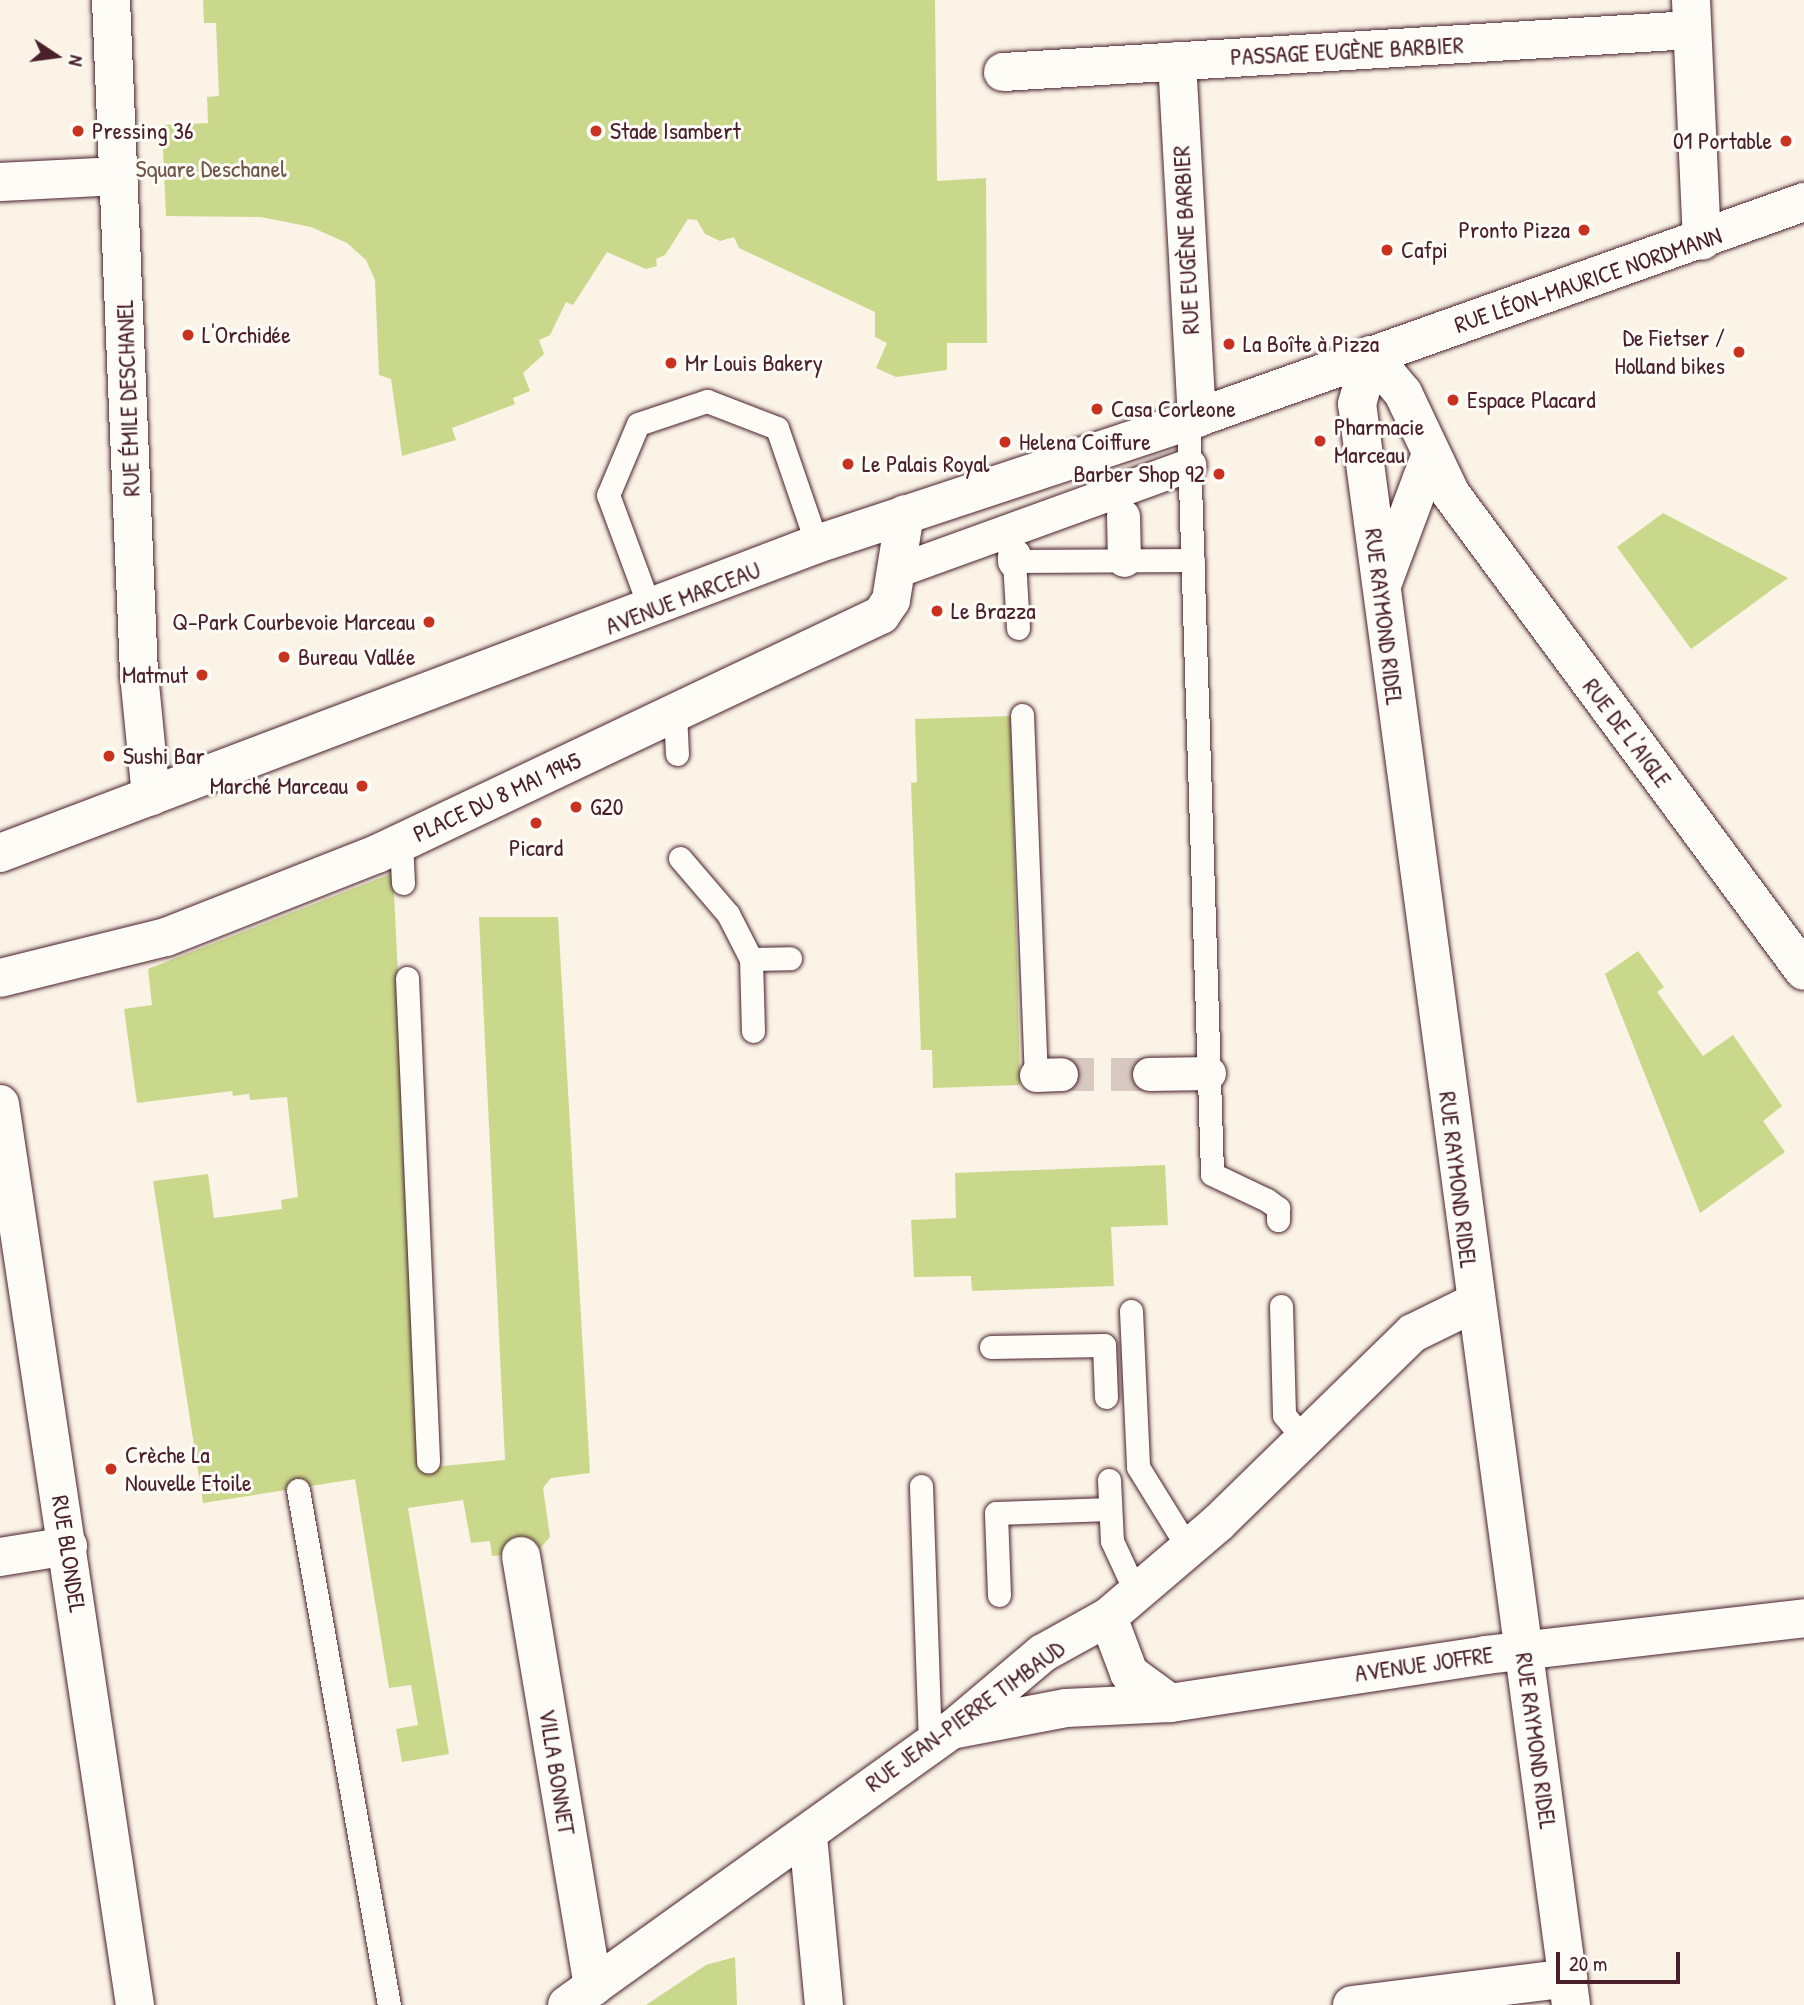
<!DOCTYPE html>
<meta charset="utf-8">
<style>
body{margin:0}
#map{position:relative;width:1804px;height:2005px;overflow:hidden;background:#faf3e6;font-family:"Patrick Hand",sans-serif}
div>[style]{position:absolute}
.green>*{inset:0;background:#cad88c}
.pedestrian-tunnel>*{height:33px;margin-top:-16.5px;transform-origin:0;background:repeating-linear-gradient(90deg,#d7c9c1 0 33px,transparent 0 50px)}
.roads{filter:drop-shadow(0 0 2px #4a1f2b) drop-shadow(0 0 2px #4a1f2b)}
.service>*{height:23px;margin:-11.5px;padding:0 11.5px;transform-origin:11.5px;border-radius:11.5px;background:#fdfcf7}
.pedestrian>*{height:33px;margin:-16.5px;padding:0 16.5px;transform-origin:16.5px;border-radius:16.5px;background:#fdfcf7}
.minor>*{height:38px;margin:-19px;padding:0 19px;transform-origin:19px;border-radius:19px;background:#fdfcf7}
.tertiary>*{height:38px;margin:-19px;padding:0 19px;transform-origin:19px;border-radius:19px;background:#fdfcf7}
.dots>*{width:19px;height:19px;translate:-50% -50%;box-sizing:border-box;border:4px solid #fdfcf7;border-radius:50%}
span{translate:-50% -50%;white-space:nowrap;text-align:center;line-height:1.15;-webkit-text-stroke:6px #fdfcf7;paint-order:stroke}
.street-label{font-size:24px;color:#4a1f2b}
.poi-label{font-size:24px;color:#4a1f2b}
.left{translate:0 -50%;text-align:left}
.right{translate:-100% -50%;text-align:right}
.park-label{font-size:24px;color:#705648}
.north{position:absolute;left:21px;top:21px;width:70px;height:70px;-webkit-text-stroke:5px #fdfcf7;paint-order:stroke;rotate:103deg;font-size:19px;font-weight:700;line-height:28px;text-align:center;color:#4a1f2b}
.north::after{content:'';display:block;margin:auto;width:24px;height:32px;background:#4a1f2b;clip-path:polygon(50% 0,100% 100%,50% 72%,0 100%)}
.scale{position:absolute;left:1556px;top:1952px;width:124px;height:32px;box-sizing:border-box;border:4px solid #4a1f2b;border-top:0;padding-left:9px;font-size:21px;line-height:24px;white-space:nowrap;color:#4a1f2b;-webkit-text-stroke:5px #fdfcf7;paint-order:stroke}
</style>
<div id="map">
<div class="green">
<i style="clip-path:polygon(203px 0,935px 0,937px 181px,986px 178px,987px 343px,947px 343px,947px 370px,896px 377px,876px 368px,887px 343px,875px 337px,875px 312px,739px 248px,734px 237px,720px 241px,705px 234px,697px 220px,688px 219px,665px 255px,656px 259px,657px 266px,646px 269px,607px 252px,573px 305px,566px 302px,550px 335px,539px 340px,544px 354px,523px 373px,530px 391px,513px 398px,515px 404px,452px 428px,456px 440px,402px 456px,391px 379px,379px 375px,375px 280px,366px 260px,347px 243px,311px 227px,261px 217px,166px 216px,162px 125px,208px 123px,207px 97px,219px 96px,216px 23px,204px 23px)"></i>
<i style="clip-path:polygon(1663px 513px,1703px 534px,1788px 578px,1691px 649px,1617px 547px)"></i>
<i style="clip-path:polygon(1011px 716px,1020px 1085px,933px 1088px,932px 1050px,921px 1050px,911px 783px,917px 782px,915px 719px)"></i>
<i style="clip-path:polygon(393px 873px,422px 1468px,505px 1460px,479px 917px,558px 917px,590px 1473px,551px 1478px,543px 1488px,550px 1537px,537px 1552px,492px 1556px,490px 1541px,471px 1543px,463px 1500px,408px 1508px,449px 1754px,402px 1762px,396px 1729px,418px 1725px,411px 1685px,389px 1688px,355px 1479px,203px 1503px,153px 1181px,208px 1174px,214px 1218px,282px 1209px,281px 1200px,298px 1197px,287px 1097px,250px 1100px,249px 1094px,233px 1096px,232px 1091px,137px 1103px,124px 1009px,152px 1005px,148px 969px)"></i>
<i style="clip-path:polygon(1638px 951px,1664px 987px,1657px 992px,1703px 1056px,1733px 1035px,1782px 1106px,1763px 1121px,1785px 1152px,1700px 1213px,1605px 974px)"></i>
<i style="clip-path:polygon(1165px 1165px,1168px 1225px,1111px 1227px,1114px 1286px,972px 1291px,971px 1276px,914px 1277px,911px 1220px,956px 1218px,955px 1173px)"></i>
<i style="clip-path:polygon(735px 1957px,737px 2005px,646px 2005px,706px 1965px)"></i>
</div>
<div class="pedestrian-tunnel">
<i style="left:1061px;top:1074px;width:88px"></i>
</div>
<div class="roads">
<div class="service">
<i style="left:1188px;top:421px;width:753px;rotate:88.17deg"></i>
<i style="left:1212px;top:1174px;width:61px;rotate:25.3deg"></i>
<i style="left:1267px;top:1200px;width:14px;rotate:36deg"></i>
<i style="left:1278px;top:1208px;width:12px;rotate:90deg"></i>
<i style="left:651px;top:611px;width:124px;rotate:-110.3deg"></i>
<i style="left:608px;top:495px;width:77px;rotate:-67.1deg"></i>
<i style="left:638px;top:424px;width:73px;rotate:-18.4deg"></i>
<i style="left:707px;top:401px;width:75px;rotate:21.1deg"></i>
<i style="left:777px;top:428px;width:123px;rotate:71deg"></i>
<i style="left:1018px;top:628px;width:67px;rotate:-93.4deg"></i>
<i style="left:1014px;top:561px;width:179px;rotate:-0.3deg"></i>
<i style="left:675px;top:713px;width:41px;rotate:87.2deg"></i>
<i style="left:1022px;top:715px;width:360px;rotate:87.8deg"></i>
<i style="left:401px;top:842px;width:41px;rotate:87.2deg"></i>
<i style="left:680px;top:858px;width:74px;rotate:49.4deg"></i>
<i style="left:728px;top:914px;width:51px;rotate:62.9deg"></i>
<i style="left:751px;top:959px;width:72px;rotate:88.4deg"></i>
<i style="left:751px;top:959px;width:39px;rotate:-1deg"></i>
<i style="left:407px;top:978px;width:484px;rotate:87.5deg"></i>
<i style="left:1281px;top:1306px;width:109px;rotate:88.4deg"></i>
<i style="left:1284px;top:1415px;width:31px;rotate:50deg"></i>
<i style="left:1131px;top:1311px;width:156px;rotate:87.4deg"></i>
<i style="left:1138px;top:1467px;width:95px;rotate:58.3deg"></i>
<i style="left:991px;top:1347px;width:113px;rotate:-1deg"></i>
<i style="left:1104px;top:1345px;width:52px;rotate:87.8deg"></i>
<i style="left:1109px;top:1480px;width:61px;rotate:87.2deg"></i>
<i style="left:1112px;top:1541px;width:57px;rotate:65.2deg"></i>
<i style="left:921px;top:1486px;width:258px;rotate:88deg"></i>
<i style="left:298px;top:1490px;width:523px;rotate:79.98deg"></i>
<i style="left:999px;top:1595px;width:82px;rotate:-92.1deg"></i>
<i style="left:996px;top:1513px;width:114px;rotate:-2deg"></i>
</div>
<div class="pedestrian">
<i style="left:1123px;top:516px;width:44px;rotate:88.7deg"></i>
<i style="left:1014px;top:561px;width:6px;rotate:-90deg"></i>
<i style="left:896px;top:571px;width:312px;rotate:-19.9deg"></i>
<i style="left:1149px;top:1074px;width:60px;rotate:-1deg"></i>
<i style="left:1036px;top:1075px;width:25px;rotate:-2deg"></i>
</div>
<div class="minor">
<i style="left:111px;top:0;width:675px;rotate:87.62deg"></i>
<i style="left:139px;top:674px;width:123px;rotate:84.4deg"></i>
<i style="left:1691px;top:0;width:241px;rotate:87.4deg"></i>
<i style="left:1177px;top:61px;width:358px;rotate:86.8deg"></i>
<i style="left:1003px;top:72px;width:690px;rotate:-3.49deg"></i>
<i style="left:0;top:182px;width:119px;rotate:-2.9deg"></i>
<i style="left:1382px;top:585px;width:134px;rotate:-69.5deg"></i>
<i style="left:0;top:978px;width:171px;rotate:-13.9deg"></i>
<i style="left:166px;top:937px;width:227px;rotate:-21.5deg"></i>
<i style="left:377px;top:854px;width:558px;rotate:-25.37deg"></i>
<i style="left:881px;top:615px;width:18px;rotate:-56deg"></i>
<i style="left:891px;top:600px;width:87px;rotate:-80.8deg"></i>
<i style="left:0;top:1104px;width:911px;rotate:81.48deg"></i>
<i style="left:521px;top:1556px;width:437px;rotate:80.5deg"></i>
<i style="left:0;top:1557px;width:69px;rotate:-9.2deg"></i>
<i style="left:1108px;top:1617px;width:60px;rotate:69.4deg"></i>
<i style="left:1129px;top:1673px;width:51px;rotate:36.2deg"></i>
<i style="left:956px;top:1729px;width:112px;rotate:-10.8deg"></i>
<i style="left:1066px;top:1708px;width:104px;rotate:-2.8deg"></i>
<i style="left:1170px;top:1703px;width:320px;rotate:-8.6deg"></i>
<i style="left:1486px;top:1655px;width:320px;rotate:-6.6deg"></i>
<i style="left:808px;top:1836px;width:170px;rotate:84.6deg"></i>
<i style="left:567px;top:2005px;width:475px;rotate:-35.6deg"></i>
<i style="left:953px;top:1729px;width:118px;rotate:-40.2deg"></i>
<i style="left:1043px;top:1653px;width:74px;rotate:-29deg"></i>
<i style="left:1108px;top:1617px;width:145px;rotate:-40.5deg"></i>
<i style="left:1218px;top:1523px;width:272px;rotate:-44.3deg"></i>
<i style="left:1413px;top:1333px;width:68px;rotate:-26.2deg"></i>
<i style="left:1352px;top:2005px;width:218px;rotate:-7.1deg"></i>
<i style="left:1571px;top:2005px;width:1615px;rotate:-97.61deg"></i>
<i style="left:1357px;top:404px;width:51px;rotate:-74.1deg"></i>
<i style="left:1371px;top:355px;width:50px;rotate:49.9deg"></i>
<i style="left:1403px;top:393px;width:112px;rotate:64.6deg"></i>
<i style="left:1451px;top:494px;width:593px;rotate:53.5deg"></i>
</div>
<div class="tertiary">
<i style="left:0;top:853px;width:873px;rotate:-20.72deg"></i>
<i style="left:817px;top:544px;width:391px;rotate:-18.3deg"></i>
<i style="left:1188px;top:421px;width:654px;rotate:-19.57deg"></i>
</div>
</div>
<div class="dots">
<i style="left:78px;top:131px;background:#c8321e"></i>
<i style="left:596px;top:131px;background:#c8321e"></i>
<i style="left:1786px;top:141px;background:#c8321e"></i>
<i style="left:1584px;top:230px;background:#c8321e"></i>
<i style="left:1387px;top:250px;background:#c8321e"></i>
<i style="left:188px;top:335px;background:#c8321e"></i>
<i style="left:1229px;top:344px;background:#c8321e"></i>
<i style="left:1739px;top:352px;background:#c8321e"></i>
<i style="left:671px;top:363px;background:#c8321e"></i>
<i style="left:1453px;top:400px;background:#c8321e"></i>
<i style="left:1097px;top:409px;background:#c8321e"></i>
<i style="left:1320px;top:441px;background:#c8321e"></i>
<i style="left:1005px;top:442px;background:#c8321e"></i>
<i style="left:848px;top:464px;background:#c8321e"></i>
<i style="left:1219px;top:474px;background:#c8321e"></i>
<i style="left:937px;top:611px;background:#c8321e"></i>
<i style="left:429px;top:622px;background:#c8321e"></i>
<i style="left:284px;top:657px;background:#c8321e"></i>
<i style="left:202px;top:675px;background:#c8321e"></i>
<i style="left:109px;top:756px;background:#c8321e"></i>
<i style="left:362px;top:786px;background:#c8321e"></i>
<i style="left:576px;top:807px;background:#c8321e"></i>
<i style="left:536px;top:823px;background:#c8321e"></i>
<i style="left:111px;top:1469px;background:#c8321e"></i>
</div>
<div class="street-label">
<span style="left:1347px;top:51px;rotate:-3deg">PASSAGE EUGÈNE BARBIER</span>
<span style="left:1186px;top:240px;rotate:-93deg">RUE EUGÈNE BARBIER</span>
<span style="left:1588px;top:280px;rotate:-19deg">RUE LÉON-MAURICE NORDMANN</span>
<span style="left:128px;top:398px;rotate:-92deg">RUE ÉMILE DESCHANEL</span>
<span style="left:683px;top:598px;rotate:-21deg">AVENUE MARCEAU</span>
<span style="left:1384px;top:617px;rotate:83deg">RUE RAYMOND RIDEL</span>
<span style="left:1627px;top:733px;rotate:53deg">RUE DE L'AIGLE</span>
<span style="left:497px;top:797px;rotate:-25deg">PLACE DU 8 MAI 1945</span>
<span style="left:1458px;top:1180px;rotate:83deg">RUE RAYMOND RIDEL</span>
<span style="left:69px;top:1554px;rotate:81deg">RUE BLONDEL</span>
<span style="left:1424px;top:1664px;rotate:-8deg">AVENUE JOFFRE</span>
<span style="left:965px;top:1716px;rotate:-36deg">RUE JEAN-PIERRE TIMBAUD</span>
<span style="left:1536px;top:1741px;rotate:82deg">RUE RAYMOND RIDEL</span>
<span style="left:557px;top:1772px;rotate:81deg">VILLA BONNET</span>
</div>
<div class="poi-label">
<span class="left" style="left:92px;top:131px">Pressing 36</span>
<span class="left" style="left:610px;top:131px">Stade Isambert</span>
<span class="right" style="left:1772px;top:141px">01 Portable</span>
<span class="right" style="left:1570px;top:230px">Pronto Pizza</span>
<span class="left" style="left:1401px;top:250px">Cafpi</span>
<span class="left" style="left:202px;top:335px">L'Orchidée</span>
<span class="right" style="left:1725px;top:352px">De Fietser /<br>Holland bikes</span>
<span class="left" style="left:1243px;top:344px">La Boîte à Pizza</span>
<span class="left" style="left:685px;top:363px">Mr Louis Bakery</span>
<span class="left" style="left:1467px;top:400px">Espace Placard</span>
<span class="left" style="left:1111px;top:409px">Casa Corleone</span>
<span class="left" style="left:1334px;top:441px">Pharmacie<br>Marceau</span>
<span class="left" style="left:1019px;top:442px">Helena Coiffure</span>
<span class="left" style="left:862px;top:464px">Le Palais Royal</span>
<span class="right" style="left:1205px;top:474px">Barber Shop 92</span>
<span class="left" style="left:951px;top:611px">Le Brazza</span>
<span class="right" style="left:415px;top:622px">Q-Park Courbevoie Marceau</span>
<span class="left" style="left:298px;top:657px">Bureau Vallée</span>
<span class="right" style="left:188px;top:675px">Matmut</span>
<span class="left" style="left:123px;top:756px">Sushi Bar</span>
<span class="right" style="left:348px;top:786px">Marché Marceau</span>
<span class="left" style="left:590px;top:807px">G20</span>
<span style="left:536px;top:848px">Picard</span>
<span class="left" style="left:125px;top:1469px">Crèche La<br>Nouvelle Etoile</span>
</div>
<div class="park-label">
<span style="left:211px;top:169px">Square Deschanel</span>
</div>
<div class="north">N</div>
<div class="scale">20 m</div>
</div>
